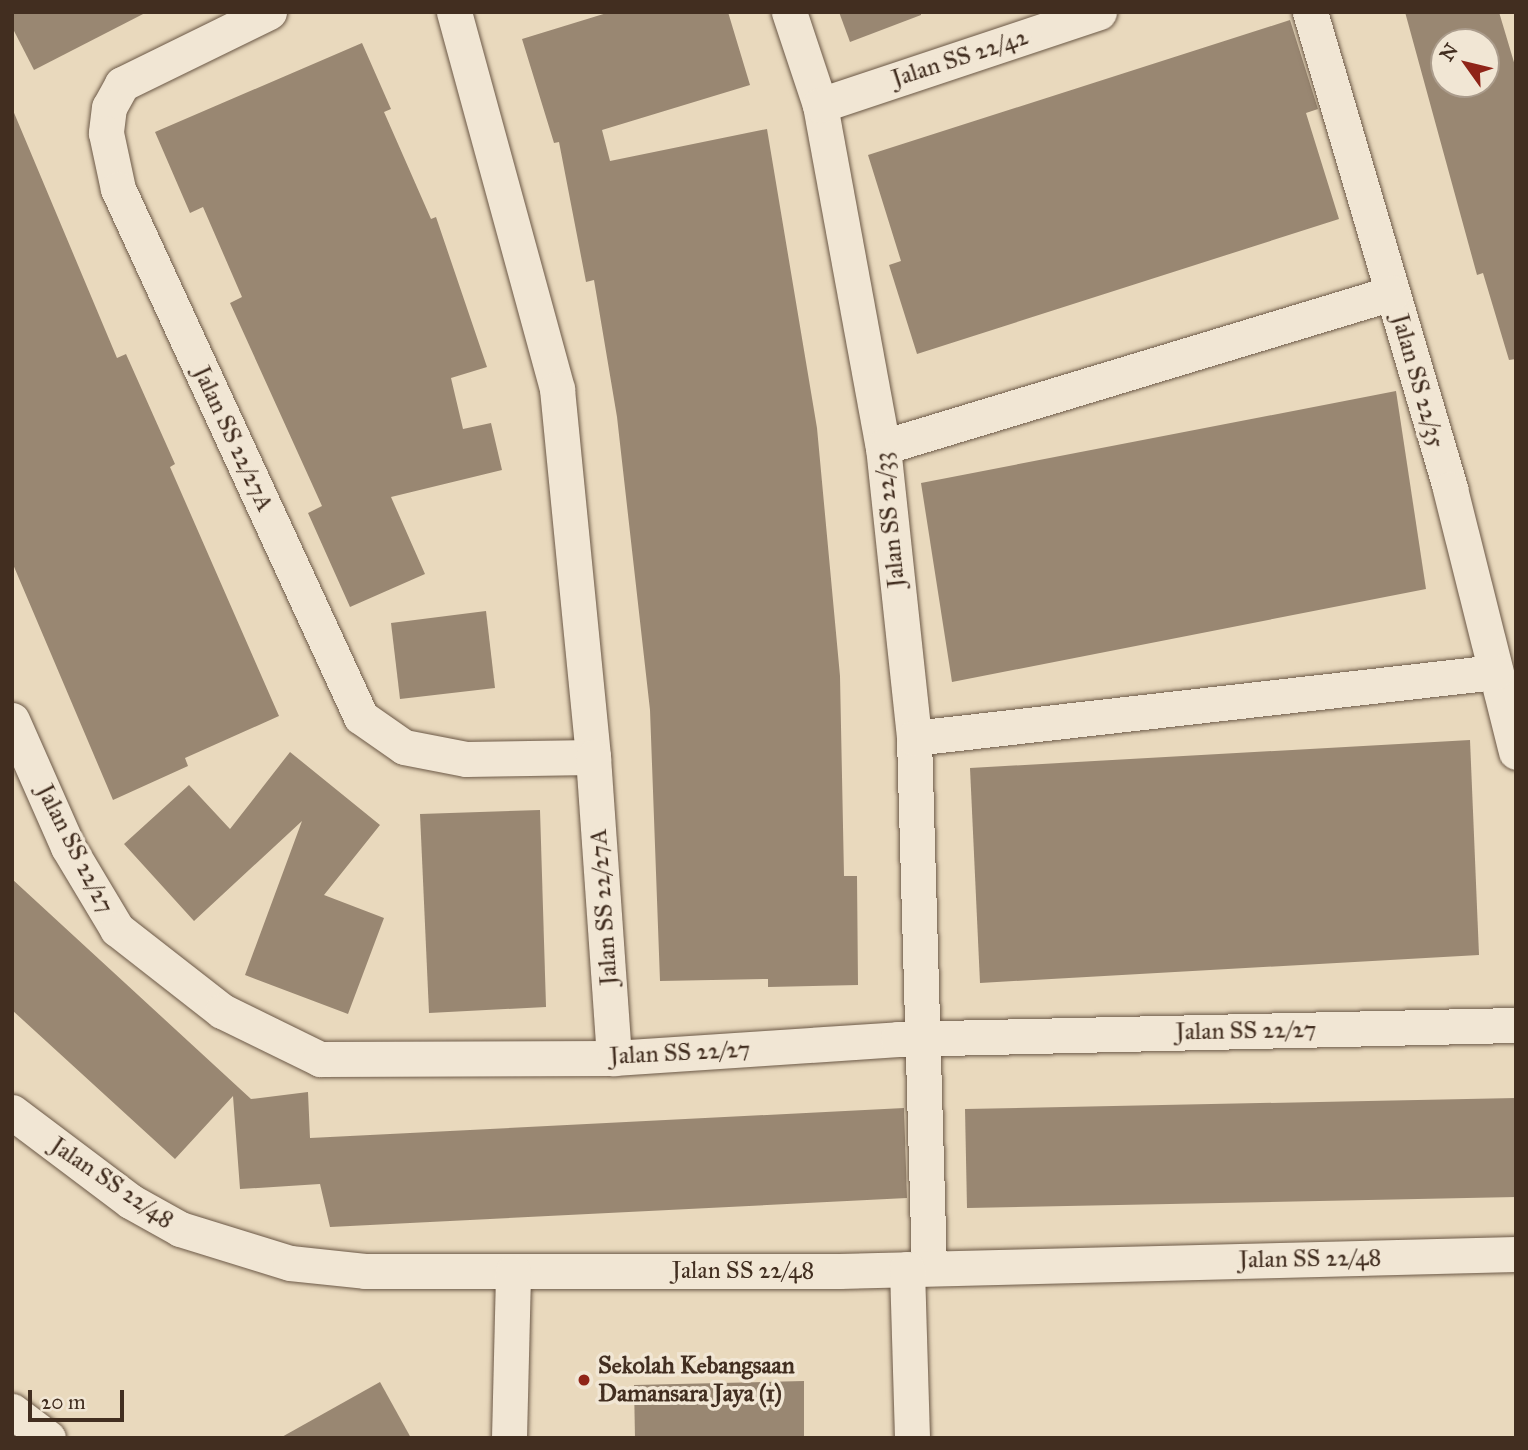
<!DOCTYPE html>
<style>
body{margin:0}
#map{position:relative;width:1528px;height:1450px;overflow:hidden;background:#e9d9bd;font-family:"IM FELL Great Primer",serif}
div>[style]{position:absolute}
.building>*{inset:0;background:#998772}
.roads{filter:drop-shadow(0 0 2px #6c5947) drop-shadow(0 0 2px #6c5947)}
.minor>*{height:35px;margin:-17.5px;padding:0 17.5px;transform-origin:17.5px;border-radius:17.5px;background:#f1e6d4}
.dots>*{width:19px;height:19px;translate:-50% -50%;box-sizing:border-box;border:4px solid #f1e6d4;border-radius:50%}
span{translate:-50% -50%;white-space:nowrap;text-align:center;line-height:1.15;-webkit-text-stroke:7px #f1e6d4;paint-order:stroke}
.street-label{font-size:24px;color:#422e20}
.poi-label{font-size:24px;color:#422e20;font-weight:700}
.left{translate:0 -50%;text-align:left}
.frame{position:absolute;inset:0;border:14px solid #422e20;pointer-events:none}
.north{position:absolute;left:1430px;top:28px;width:70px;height:70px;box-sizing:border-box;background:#f1e6d4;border:2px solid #ab9c8c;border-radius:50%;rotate:304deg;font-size:19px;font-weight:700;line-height:28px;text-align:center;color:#422e20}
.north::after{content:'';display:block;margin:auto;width:24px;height:32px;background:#8f2418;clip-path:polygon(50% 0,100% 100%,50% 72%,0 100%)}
.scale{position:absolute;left:28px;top:1390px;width:96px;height:32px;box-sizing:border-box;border:4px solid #422e20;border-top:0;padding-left:9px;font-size:21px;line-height:24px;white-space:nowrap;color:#422e20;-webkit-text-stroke:5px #f1e6d4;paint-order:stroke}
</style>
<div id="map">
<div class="building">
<i style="clip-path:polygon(12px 12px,147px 12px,34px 70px,12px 27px)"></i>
<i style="clip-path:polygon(610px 12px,728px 12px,750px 85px,602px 130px,610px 161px,767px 129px,817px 428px,840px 676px,844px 876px,857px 876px,858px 985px,768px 987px,768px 979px,660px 981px,650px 710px,617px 417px,594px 280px,586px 282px,559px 142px,554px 143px,522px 39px)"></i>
<i style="clip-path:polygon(839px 12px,921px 12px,921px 15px,850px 42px)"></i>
<i style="clip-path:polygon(evenodd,1405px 12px,1499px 12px,1516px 69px,1516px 359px,1509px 360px,1483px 273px,1477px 275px,1405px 12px,1444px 42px,1486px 42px,1486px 84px,1444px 84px,1444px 42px)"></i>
<i style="clip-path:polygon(1290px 20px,1318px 109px,1306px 113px,1339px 219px,917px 354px,889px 265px,901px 261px,868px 155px)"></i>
<i style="clip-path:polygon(362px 43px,391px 109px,384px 112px,431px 219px,436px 217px,487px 367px,451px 378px,463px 429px,491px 423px,502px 470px,391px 497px,425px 574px,350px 607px,308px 513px,322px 506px,230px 303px,242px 297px,203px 207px,190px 213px,155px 132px)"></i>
<i style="clip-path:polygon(12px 108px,117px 358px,126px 354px,175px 464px,170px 467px,279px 716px,185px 758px,188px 766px,113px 800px,12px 562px)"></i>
<i style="clip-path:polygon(1396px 391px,1426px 589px,952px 682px,921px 483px)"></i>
<i style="clip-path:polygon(486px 611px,495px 688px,400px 699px,391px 623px)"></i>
<i style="clip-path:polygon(1470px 740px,1479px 955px,980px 983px,970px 768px)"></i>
<i style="clip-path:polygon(290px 752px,380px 825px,324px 895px,384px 918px,348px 1014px,245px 975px,302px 821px,194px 921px,124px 844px,189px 785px,230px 829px)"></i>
<i style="clip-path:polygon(540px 810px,546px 1007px,429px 1013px,420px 814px)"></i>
<i style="clip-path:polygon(12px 879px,251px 1099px,308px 1092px,310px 1138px,904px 1108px,907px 1198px,330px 1227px,320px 1184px,240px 1189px,233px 1096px,175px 1159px,12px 1010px)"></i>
<i style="clip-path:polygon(1516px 1098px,1516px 1197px,967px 1208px,965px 1109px)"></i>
<i style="clip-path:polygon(804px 1381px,804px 1438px,635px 1438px,634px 1385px)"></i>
<i style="clip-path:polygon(380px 1382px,411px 1438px,280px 1438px)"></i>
</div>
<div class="roads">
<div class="minor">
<i style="left:269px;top:12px;width:164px;rotate:153.9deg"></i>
<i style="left:122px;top:84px;width:26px;rotate:119deg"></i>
<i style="left:109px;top:107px;width:26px;rotate:97deg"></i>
<i style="left:106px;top:133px;width:57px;rotate:77.9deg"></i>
<i style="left:118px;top:189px;width:581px;rotate:65.29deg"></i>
<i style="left:361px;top:717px;width:52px;rotate:34.9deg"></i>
<i style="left:404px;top:747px;width:63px;rotate:11deg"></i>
<i style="left:466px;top:759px;width:127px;rotate:-0.9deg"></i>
<i style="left:454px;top:12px;width:391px;rotate:74.7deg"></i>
<i style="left:557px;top:389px;width:370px;rotate:84.4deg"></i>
<i style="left:593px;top:757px;width:302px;rotate:86deg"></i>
<i style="left:789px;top:12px;width:98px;rotate:71.6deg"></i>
<i style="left:820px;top:105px;width:348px;rotate:79.6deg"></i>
<i style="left:883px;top:447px;width:293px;rotate:83.9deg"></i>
<i style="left:914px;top:738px;width:530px;rotate:88.38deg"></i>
<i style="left:1310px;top:12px;width:497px;rotate:73.6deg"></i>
<i style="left:1450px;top:489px;width:271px;rotate:75.9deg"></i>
<i style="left:820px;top:105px;width:294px;rotate:-18.4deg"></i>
<i style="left:883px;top:447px;width:532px;rotate:-16.83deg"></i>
<i style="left:12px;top:720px;width:139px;rotate:66.2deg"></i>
<i style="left:68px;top:847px;width:96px;rotate:59.1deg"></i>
<i style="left:117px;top:929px;width:133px;rotate:38deg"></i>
<i style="left:222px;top:1011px;width:109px;rotate:26.1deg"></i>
<i style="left:320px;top:1059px;width:294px;rotate:-0.2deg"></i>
<i style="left:614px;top:1058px;width:285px;rotate:-3.8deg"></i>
<i style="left:898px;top:1039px;width:618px;rotate:-1.3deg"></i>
<i style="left:914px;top:738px;width:585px;rotate:-6.48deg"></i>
<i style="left:12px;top:1112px;width:148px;rotate:37deg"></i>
<i style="left:130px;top:1201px;width:57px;rotate:29.2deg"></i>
<i style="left:180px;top:1229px;width:115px;rotate:17.2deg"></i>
<i style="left:290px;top:1263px;width:75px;rotate:6.1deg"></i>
<i style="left:365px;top:1271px;width:474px"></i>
<i style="left:839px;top:1271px;width:677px;rotate:-1.44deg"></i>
<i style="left:907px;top:1269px;width:169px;rotate:88.3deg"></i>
<i style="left:12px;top:1411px;width:45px;rotate:36.9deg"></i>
<i style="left:509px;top:1438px;width:166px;rotate:-88.6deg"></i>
</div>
</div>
<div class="dots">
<i style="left:584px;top:1380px;background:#8f2418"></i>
</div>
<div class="street-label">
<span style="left:960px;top:58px;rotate:-18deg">Jalan SS 22/42</span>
<span style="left:1418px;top:381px;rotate:74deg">Jalan SS 22/35</span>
<span style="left:233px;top:439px;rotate:65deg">Jalan SS 22/27A</span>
<span style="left:890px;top:520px;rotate:-96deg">Jalan SS 22/33</span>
<span style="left:75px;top:849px;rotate:63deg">Jalan SS 22/27</span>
<span style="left:604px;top:907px;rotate:-94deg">Jalan SS 22/27A</span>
<span style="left:1246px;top:1031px;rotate:-1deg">Jalan SS 22/27</span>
<span style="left:680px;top:1053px;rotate:-3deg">Jalan SS 22/27</span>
<span style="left:112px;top:1183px;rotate:34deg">Jalan SS 22/48</span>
<span style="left:1310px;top:1259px;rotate:-1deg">Jalan SS 22/48</span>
<span style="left:743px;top:1271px">Jalan SS 22/48</span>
</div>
<div class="poi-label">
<span class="left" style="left:598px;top:1380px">Sekolah Kebangsaan<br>Damansara Jaya (1)</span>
</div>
<div class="frame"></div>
<div class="north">N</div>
<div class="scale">20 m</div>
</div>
